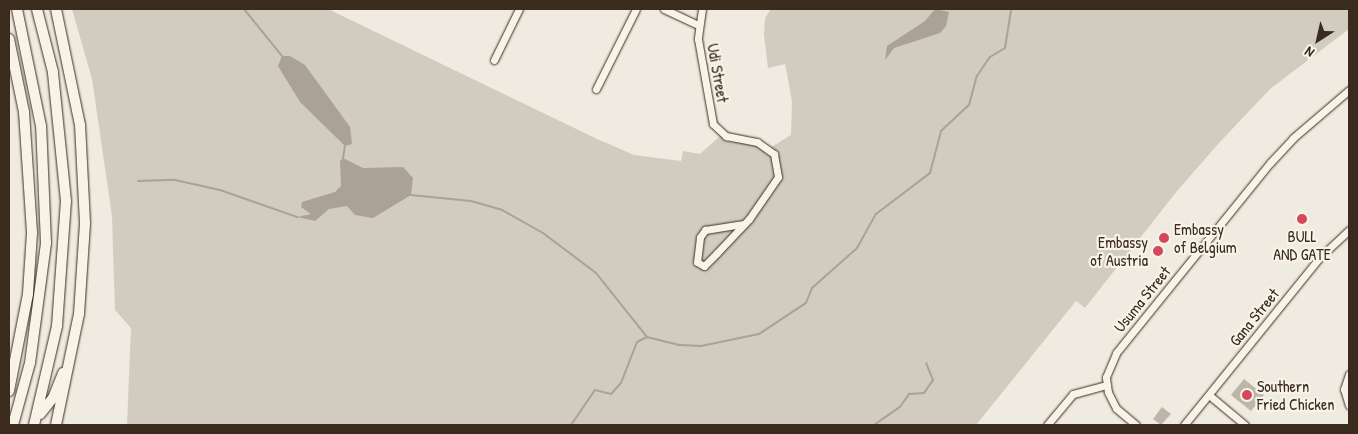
<!DOCTYPE html>
<style>
body{margin:0}
#map{position:relative;width:1358px;height:434px;overflow:hidden;background:#efebe0;font-family:"Patrick Hand",sans-serif}
div>[style]{position:absolute}
.green>*{inset:0;background:#d1cbc0}
.water>*{inset:0;background:#aaa296}
.stream>*{height:2px;margin:-1px;padding:0 1px;transform-origin:1px;border-radius:1px;background:#aaa296}
.building>*{inset:0;background:#bdb5aa}
.roads{filter:drop-shadow(0 0 1px #3b2a1e) drop-shadow(0 0 1px #3b2a1e)}
.minor>*{height:7px;margin:-3.5px;padding:0 3.5px;transform-origin:3.5px;border-radius:3.5px;background:#f7f3e8}
.highway>*{height:10px;margin:-5px;padding:0 5px;transform-origin:5px;border-radius:5px;background:#f7f3e8}
.dots>*{width:14px;height:14px;translate:-50% -50%;box-sizing:border-box;border:2px solid #f7f3e8;border-radius:50%}
span{translate:-50% -50%;white-space:nowrap;text-align:center;line-height:1.15;-webkit-text-stroke:4.5px #f7f3e8;paint-order:stroke}
.street-label{font-size:16px;color:#3b2a1e}
.poi-label{font-size:16px;color:#3b2a1e}
.left{translate:0 -50%;text-align:left}
.right{translate:-100% -50%;text-align:right}
.frame{position:absolute;inset:0;border:10px solid #3b2a1e;pointer-events:none}
.north{position:absolute;left:1293px;top:15px;width:50px;height:50px;-webkit-text-stroke:4px #f7f3e8;paint-order:stroke;rotate:215deg;font-size:14px;font-weight:700;line-height:20px;text-align:center;color:#3b2a1e}
.north::after{content:'';display:block;margin:auto;width:18px;height:22px;background:#3b2a1e;clip-path:polygon(50% 0,100% 100%,50% 72%,0 100%)}
</style>
<div id="map">
<div class="green">
<i style="clip-path:polygon(72px 9px,328px 9px,595px 138px,634px 155px,681px 161px,683px 151px,700px 154px,720px 136px,729px 142px,745px 141px,765px 151px,791px 135px,792px 101px,785px 64px,768px 68px,764px 34px,765px 18px,771px 9px,1349px 9px,1349px 29px,1270px 89px,1219px 143px,1177px 191px,1085px 308px,1076px 301px,976px 425px,127px 425px,131px 328px,115px 310px,112px 216px,92px 79px)"></i>
</div>
<div class="water">
<i style="clip-path:polygon(935px 9px,949px 12px,946px 26px,940px 33px,894px 48px,885px 60px,887px 46px,925px 21px)"></i>
<i style="clip-path:polygon(282px 56px,290px 56px,305px 65px,350px 127px,352px 144px,345px 146px,300px 102px,278px 66px)"></i>
<i style="clip-path:polygon(343px 158px,363px 168px,403px 167px,413px 178px,411px 195px,373px 218px,355px 215px,347px 206px,329px 209px,315px 221px,297px 217px,311px 214px,301px 207px,302px 202px,335px 192px,341px 186px,340px 161px)"></i>
</div>
<div class="stream">
<i style="left:244px;top:9px;width:60px;rotate:51deg"></i>
<i style="left:343px;top:158px;width:12px;rotate:-81deg"></i>
<i style="left:138px;top:181px;width:37px;rotate:-2deg"></i>
<i style="left:175px;top:180px;width:46px;rotate:12.5deg"></i>
<i style="left:220px;top:190px;width:82px;rotate:19.3deg"></i>
<i style="left:411px;top:195px;width:60px;rotate:5.7deg"></i>
<i style="left:471px;top:201px;width:32px;rotate:16deg"></i>
<i style="left:502px;top:210px;width:47px;rotate:29.3deg"></i>
<i style="left:543px;top:233px;width:66px;rotate:37deg"></i>
<i style="left:596px;top:273px;width:82px;rotate:51.4deg"></i>
<i style="left:571px;top:425px;width:42px;rotate:-55.6deg"></i>
<i style="left:595px;top:390px;width:16px;rotate:14deg"></i>
<i style="left:611px;top:394px;width:15px;rotate:-48deg"></i>
<i style="left:621px;top:383px;width:44px;rotate:-68.7deg"></i>
<i style="left:637px;top:342px;width:11px;rotate:-27deg"></i>
<i style="left:647px;top:337px;width:34px;rotate:14deg"></i>
<i style="left:680px;top:345px;width:21px;rotate:3deg"></i>
<i style="left:701px;top:346px;width:59px;rotate:-11.7deg"></i>
<i style="left:759px;top:334px;width:56px;rotate:-33.4deg"></i>
<i style="left:806px;top:303px;width:16px;rotate:-68deg"></i>
<i style="left:812px;top:288px;width:60px;rotate:-41.6deg"></i>
<i style="left:857px;top:248px;width:39px;rotate:-61deg"></i>
<i style="left:876px;top:214px;width:68px;rotate:-37.2deg"></i>
<i style="left:930px;top:173px;width:43px;rotate:-75.3deg"></i>
<i style="left:941px;top:131px;width:38px;rotate:-43deg"></i>
<i style="left:969px;top:105px;width:30px;rotate:-75deg"></i>
<i style="left:977px;top:76px;width:23px;rotate:-56deg"></i>
<i style="left:990px;top:57px;width:17px;rotate:-31deg"></i>
<i style="left:1005px;top:48px;width:39px;rotate:-81deg"></i>
<i style="left:874px;top:425px;width:32px;rotate:-35deg"></i>
<i style="left:900px;top:407px;width:16px;rotate:-55deg"></i>
<i style="left:909px;top:394px;width:15px;rotate:-4deg"></i>
<i style="left:924px;top:393px;width:16px;rotate:-55deg"></i>
<i style="left:933px;top:380px;width:18px;rotate:-112deg"></i>
</div>
<div class="building">
<i style="clip-path:polygon(1244px 379px,1264px 395px,1251px 411px,1231px 395px)"></i>
<i style="clip-path:polygon(1162px 407px,1171px 414px,1161px 425px,1153px 419px)"></i>
</div>
<div class="roads">
<div class="minor">
<i style="left:664px;top:9px;width:38px;rotate:25deg"></i>
<i style="left:702px;top:9px;width:30px;rotate:98deg"></i>
<i style="left:698px;top:39px;width:86px;rotate:80deg"></i>
<i style="left:713px;top:124px;width:18px;rotate:43deg"></i>
<i style="left:726px;top:136px;width:32px;rotate:11deg"></i>
<i style="left:757px;top:142px;width:21px;rotate:35deg"></i>
<i style="left:774px;top:154px;width:23px;rotate:80deg"></i>
<i style="left:778px;top:177px;width:51px;rotate:124.6deg"></i>
<i style="left:749px;top:219px;width:47px;rotate:133.3deg"></i>
<i style="left:717px;top:253px;width:18px;rotate:135deg"></i>
<i style="left:704px;top:266px;width:8px;rotate:-150deg"></i>
<i style="left:697px;top:262px;width:25px;rotate:-83deg"></i>
<i style="left:700px;top:237px;width:9px;rotate:-54deg"></i>
<i style="left:705px;top:230px;width:39px;rotate:-9deg"></i>
<i style="left:494px;top:60px;width:57px;rotate:-63.9deg"></i>
<i style="left:596px;top:89px;width:89px;rotate:-63.4deg"></i>
<i style="left:1349px;top:374px;width:16px;rotate:108deg"></i>
<i style="left:1344px;top:389px;width:17px;rotate:73deg"></i>
<i style="left:1209px;top:395px;width:47px;rotate:39.8deg"></i>
<i style="left:1047px;top:425px;width:40px;rotate:-50deg"></i>
<i style="left:1073px;top:394px;width:34px;rotate:-15deg"></i>
<i style="left:1136px;top:425px;width:26px;rotate:-140deg"></i>
<i style="left:1116px;top:408px;width:18px;rotate:-117deg"></i>
<i style="left:1108px;top:392px;width:15px;rotate:-98deg"></i>
<i style="left:1106px;top:377px;width:26px;rotate:-67deg"></i>
<i style="left:1116px;top:353px;width:245px;rotate:-51deg"></i>
<i style="left:1270px;top:163px;width:34px;rotate:-47deg"></i>
<i style="left:1293px;top:138px;width:74px;rotate:-40.6deg"></i>
<i style="left:1184px;top:425px;width:215px;rotate:-51deg"></i>
<i style="left:1319px;top:258px;width:41px;rotate:-43deg"></i>
</div>
<div class="highway">
<i style="left:9px;top:39px;width:75px;rotate:78.4deg"></i>
<i style="left:24px;top:112px;width:121px;rotate:86.2deg"></i>
<i style="left:32px;top:233px;width:61px;rotate:93.8deg"></i>
<i style="left:28px;top:294px;width:99px;rotate:101.1deg"></i>
<i style="left:40px;top:414px;width:21px;rotate:-51deg"></i>
<i style="left:53px;top:398px;width:27px;rotate:-68deg"></i>
<i style="left:13px;top:425px;width:64px;rotate:-74.7deg"></i>
<i style="left:30px;top:363px;width:121px;rotate:-82.4deg"></i>
<i style="left:46px;top:243px;width:117px;rotate:-92.4deg"></i>
<i style="left:41px;top:126px;width:119px;rotate:-101.6deg"></i>
<i style="left:34px;top:425px;width:102px;rotate:-76.9deg"></i>
<i style="left:57px;top:326px;width:125px;rotate:-85.9deg"></i>
<i style="left:66px;top:201px;width:130px;rotate:-95.8deg"></i>
<i style="left:53px;top:72px;width:65px;rotate:-104.3deg"></i>
<i style="left:56px;top:425px;width:113px;rotate:-78.3deg"></i>
<i style="left:79px;top:314px;width:91px;rotate:-86.2deg"></i>
<i style="left:85px;top:223px;width:98px;rotate:-92.9deg"></i>
<i style="left:80px;top:125px;width:118px;rotate:-101.7deg"></i>
</div>
</div>
<div class="dots">
<i style="left:1302px;top:219px;background:#d1495b"></i>
<i style="left:1164px;top:238px;background:#d1495b"></i>
<i style="left:1158px;top:251px;background:#d1495b"></i>
<i style="left:1247px;top:395px;background:#d1495b"></i>
</div>
<div class="street-label">
<span style="left:718px;top:73px;rotate:80deg">Udi Street</span>
<span style="left:1142px;top:299px;rotate:-51deg">Usuma Street</span>
<span style="left:1254px;top:317px;rotate:-51deg">Gana Street</span>
</div>
<div class="poi-label">
<span class="left" style="left:1174px;top:238px">Embassy<br>of Belgium</span>
<span style="left:1302px;top:245px">BULL<br>AND GATE</span>
<span class="right" style="left:1148px;top:251px">Embassy<br>of Austria</span>
<span class="left" style="left:1257px;top:395px">Southern<br>Fried Chicken</span>
</div>
<div class="frame"></div>
<div class="north">N</div>
</div>
